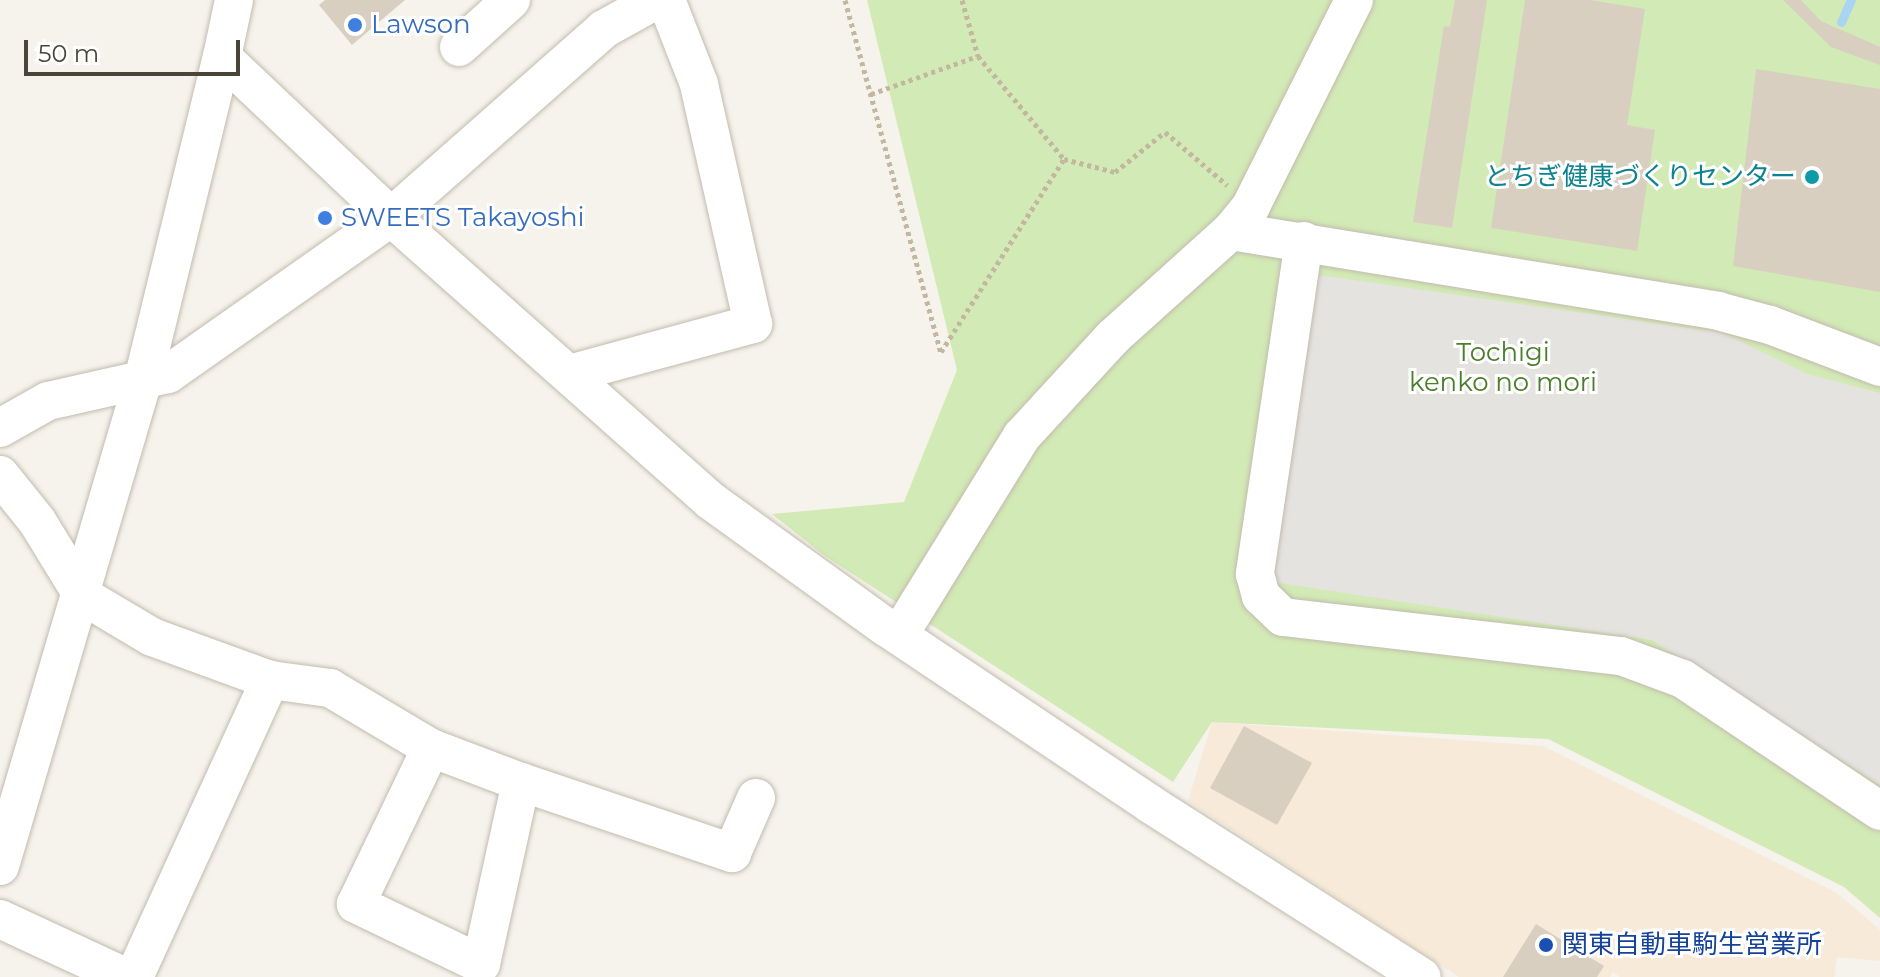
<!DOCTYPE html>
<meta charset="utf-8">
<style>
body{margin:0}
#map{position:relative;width:1880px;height:977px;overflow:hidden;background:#f6f3ec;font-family:Montserrat,"Noto Sans JP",sans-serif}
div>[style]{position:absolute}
.commercial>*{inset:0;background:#f7ead8}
.green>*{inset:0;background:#d2eab5}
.parking>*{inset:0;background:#e5e3e0}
.stream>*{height:9px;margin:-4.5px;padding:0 4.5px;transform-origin:4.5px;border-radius:4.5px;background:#a9d4f2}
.building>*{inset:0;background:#d8cfc1}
.path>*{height:5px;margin-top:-2.5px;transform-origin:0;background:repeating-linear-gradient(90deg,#c4b79f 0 4px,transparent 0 8px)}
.roads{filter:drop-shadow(0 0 2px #c2bbae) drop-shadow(0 0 2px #c2bbae)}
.minor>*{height:38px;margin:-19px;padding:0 19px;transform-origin:19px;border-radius:19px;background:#fff}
.dots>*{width:22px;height:22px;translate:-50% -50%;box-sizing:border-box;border:4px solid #fff;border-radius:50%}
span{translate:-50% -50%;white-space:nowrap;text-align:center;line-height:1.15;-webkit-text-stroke:6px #fff;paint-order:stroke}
.shop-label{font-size:26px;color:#366cbe}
.left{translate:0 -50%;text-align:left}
.culture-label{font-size:26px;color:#0d838f}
.right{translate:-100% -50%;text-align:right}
.park-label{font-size:26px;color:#4a7f2a}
.transit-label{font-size:26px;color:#164399}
.scale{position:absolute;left:24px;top:40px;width:216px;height:36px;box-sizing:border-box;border:4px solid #4b4439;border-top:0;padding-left:10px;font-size:24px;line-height:28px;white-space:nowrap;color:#4b4439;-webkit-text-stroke:6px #fff;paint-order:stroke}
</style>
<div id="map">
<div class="commercial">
<i style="clip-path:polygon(1212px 722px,1543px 746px,1837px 893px,1880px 930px,1880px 961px,1837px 957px,1834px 977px,1620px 977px,1613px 972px,1610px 977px,1459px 977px,1188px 801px)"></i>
</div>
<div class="green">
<i style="clip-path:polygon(867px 0,1880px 0,1880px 918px,1844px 887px,1548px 739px,1212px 722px,1173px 782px,825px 556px,772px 514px,904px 502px,957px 370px)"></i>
</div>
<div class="parking">
<i style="clip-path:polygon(1318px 275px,1723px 333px,1807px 374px,1880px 393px,1880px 785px,1652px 640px,1273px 582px)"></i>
</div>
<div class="stream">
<i style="left:1841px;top:22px;width:24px;rotate:-66deg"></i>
</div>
<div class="building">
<i style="clip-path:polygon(325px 0,405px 0,352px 45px,319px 5px)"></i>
<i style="clip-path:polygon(1455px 0,1487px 0,1452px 228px,1413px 222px,1444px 26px,1450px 27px)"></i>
<i style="clip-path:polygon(1525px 0,1590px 0,1645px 9px,1627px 125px,1655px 130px,1637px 251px,1491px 228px)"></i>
<i style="clip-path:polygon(1783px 0,1801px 0,1821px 21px,1880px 47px,1880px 65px,1831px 47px)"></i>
<i style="clip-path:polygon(1756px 69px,1880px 89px,1880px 292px,1733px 266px)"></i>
<i style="clip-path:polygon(1244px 726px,1312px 763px,1277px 825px,1210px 788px)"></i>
<i style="clip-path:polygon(1536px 924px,1604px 966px,1597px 977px,1503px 977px)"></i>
</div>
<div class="path">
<i style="left:845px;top:0;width:366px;rotate:74.8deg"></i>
<i style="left:962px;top:0;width:58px;rotate:74.1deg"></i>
<i style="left:978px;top:56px;width:134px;rotate:50.1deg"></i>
<i style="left:1064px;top:159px;width:53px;rotate:14.3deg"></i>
<i style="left:1115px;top:172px;width:64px;rotate:-38.7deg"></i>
<i style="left:1165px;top:132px;width:82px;rotate:40.5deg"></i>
<i style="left:871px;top:94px;width:114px;rotate:-19.6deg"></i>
<i style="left:941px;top:352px;width:229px;rotate:-57.5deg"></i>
</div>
<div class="roads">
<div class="minor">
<i style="left:234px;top:0;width:58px;rotate:101.9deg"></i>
<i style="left:222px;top:57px;width:233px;rotate:43.4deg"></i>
<i style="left:391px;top:217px;width:428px;rotate:41.6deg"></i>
<i style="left:711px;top:501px;width:216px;rotate:35.8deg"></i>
<i style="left:886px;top:627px;width:318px;rotate:33.8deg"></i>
<i style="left:1150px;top:804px;width:322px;rotate:32.5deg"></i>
<i style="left:459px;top:47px;width:70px;rotate:-42.1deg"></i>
<i style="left:1231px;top:231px;width:494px;rotate:9.3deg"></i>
<i style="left:1718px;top:311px;width:54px;rotate:15.1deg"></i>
<i style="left:1770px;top:325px;width:118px;rotate:20.9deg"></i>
<i style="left:1304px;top:241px;width:337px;rotate:98.4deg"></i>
<i style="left:1255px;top:574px;width:23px;rotate:75deg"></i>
<i style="left:1261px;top:596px;width:30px;rotate:44deg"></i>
<i style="left:1283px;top:617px;width:340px;rotate:6.6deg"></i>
<i style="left:1621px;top:656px;width:66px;rotate:20.4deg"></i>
<i style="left:1683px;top:679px;width:237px;rotate:33.8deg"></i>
<i style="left:569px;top:374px;width:191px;rotate:-15.2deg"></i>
<i style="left:753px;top:324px;width:246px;rotate:-102.7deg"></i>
<i style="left:699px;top:84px;width:90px;rotate:-111.4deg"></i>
<i style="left:0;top:428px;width:55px;rotate:-29.4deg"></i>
<i style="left:48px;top:401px;width:123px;rotate:-12.7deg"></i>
<i style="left:168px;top:374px;width:273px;rotate:-35.1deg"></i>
<i style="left:391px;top:217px;width:284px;rotate:-41.4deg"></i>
<i style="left:604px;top:29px;width:60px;rotate:-29.1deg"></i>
<i style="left:0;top:475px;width:59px;rotate:51.2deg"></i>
<i style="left:37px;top:521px;width:88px;rotate:58.5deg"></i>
<i style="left:83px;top:596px;width:80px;rotate:30.7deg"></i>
<i style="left:152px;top:637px;width:126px;rotate:20deg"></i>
<i style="left:270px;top:680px;width:61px;rotate:7.6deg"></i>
<i style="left:330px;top:688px;width:117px;rotate:30.7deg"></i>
<i style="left:431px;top:748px;width:96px;rotate:20.7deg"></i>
<i style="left:521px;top:782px;width:186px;rotate:102.4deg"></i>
<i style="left:481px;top:964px;width:139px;rotate:-154.4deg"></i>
<i style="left:356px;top:904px;width:173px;rotate:-64.3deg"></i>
<i style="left:899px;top:635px;width:234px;rotate:-58.3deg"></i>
<i style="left:1022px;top:436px;width:133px;rotate:-47.4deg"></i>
<i style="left:1112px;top:338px;width:160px;rotate:-42deg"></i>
<i style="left:1231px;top:231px;width:32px;rotate:-51deg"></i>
<i style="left:1251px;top:206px;width:230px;rotate:-63.4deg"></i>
<i style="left:521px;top:782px;width:223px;rotate:18.6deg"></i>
<i style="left:732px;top:853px;width:60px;rotate:-66.4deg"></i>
<i style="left:0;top:866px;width:507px;rotate:-73.6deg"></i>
<i style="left:143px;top:380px;width:333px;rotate:-76.3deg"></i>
<i style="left:0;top:919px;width:138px;rotate:24.9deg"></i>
<i style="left:134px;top:977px;width:327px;rotate:-65.4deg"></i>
</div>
</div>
<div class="dots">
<i style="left:355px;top:25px;background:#3f7fe0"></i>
<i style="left:1812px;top:177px;background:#0f9aa8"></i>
<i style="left:325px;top:218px;background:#3f7fe0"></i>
<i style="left:1546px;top:945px;background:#1a4fb4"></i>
</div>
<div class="shop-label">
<span class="left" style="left:371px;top:25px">Lawson</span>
<span class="left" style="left:341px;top:218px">SWEETS Takayoshi</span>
</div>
<div class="culture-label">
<span class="right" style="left:1796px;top:177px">とちぎ健康づくりセンター</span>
</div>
<div class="park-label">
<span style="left:1503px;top:368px">Tochigi<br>kenko no mori</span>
</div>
<div class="transit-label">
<span class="left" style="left:1562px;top:945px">関東自動車駒生営業所</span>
</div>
<div class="scale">50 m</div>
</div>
